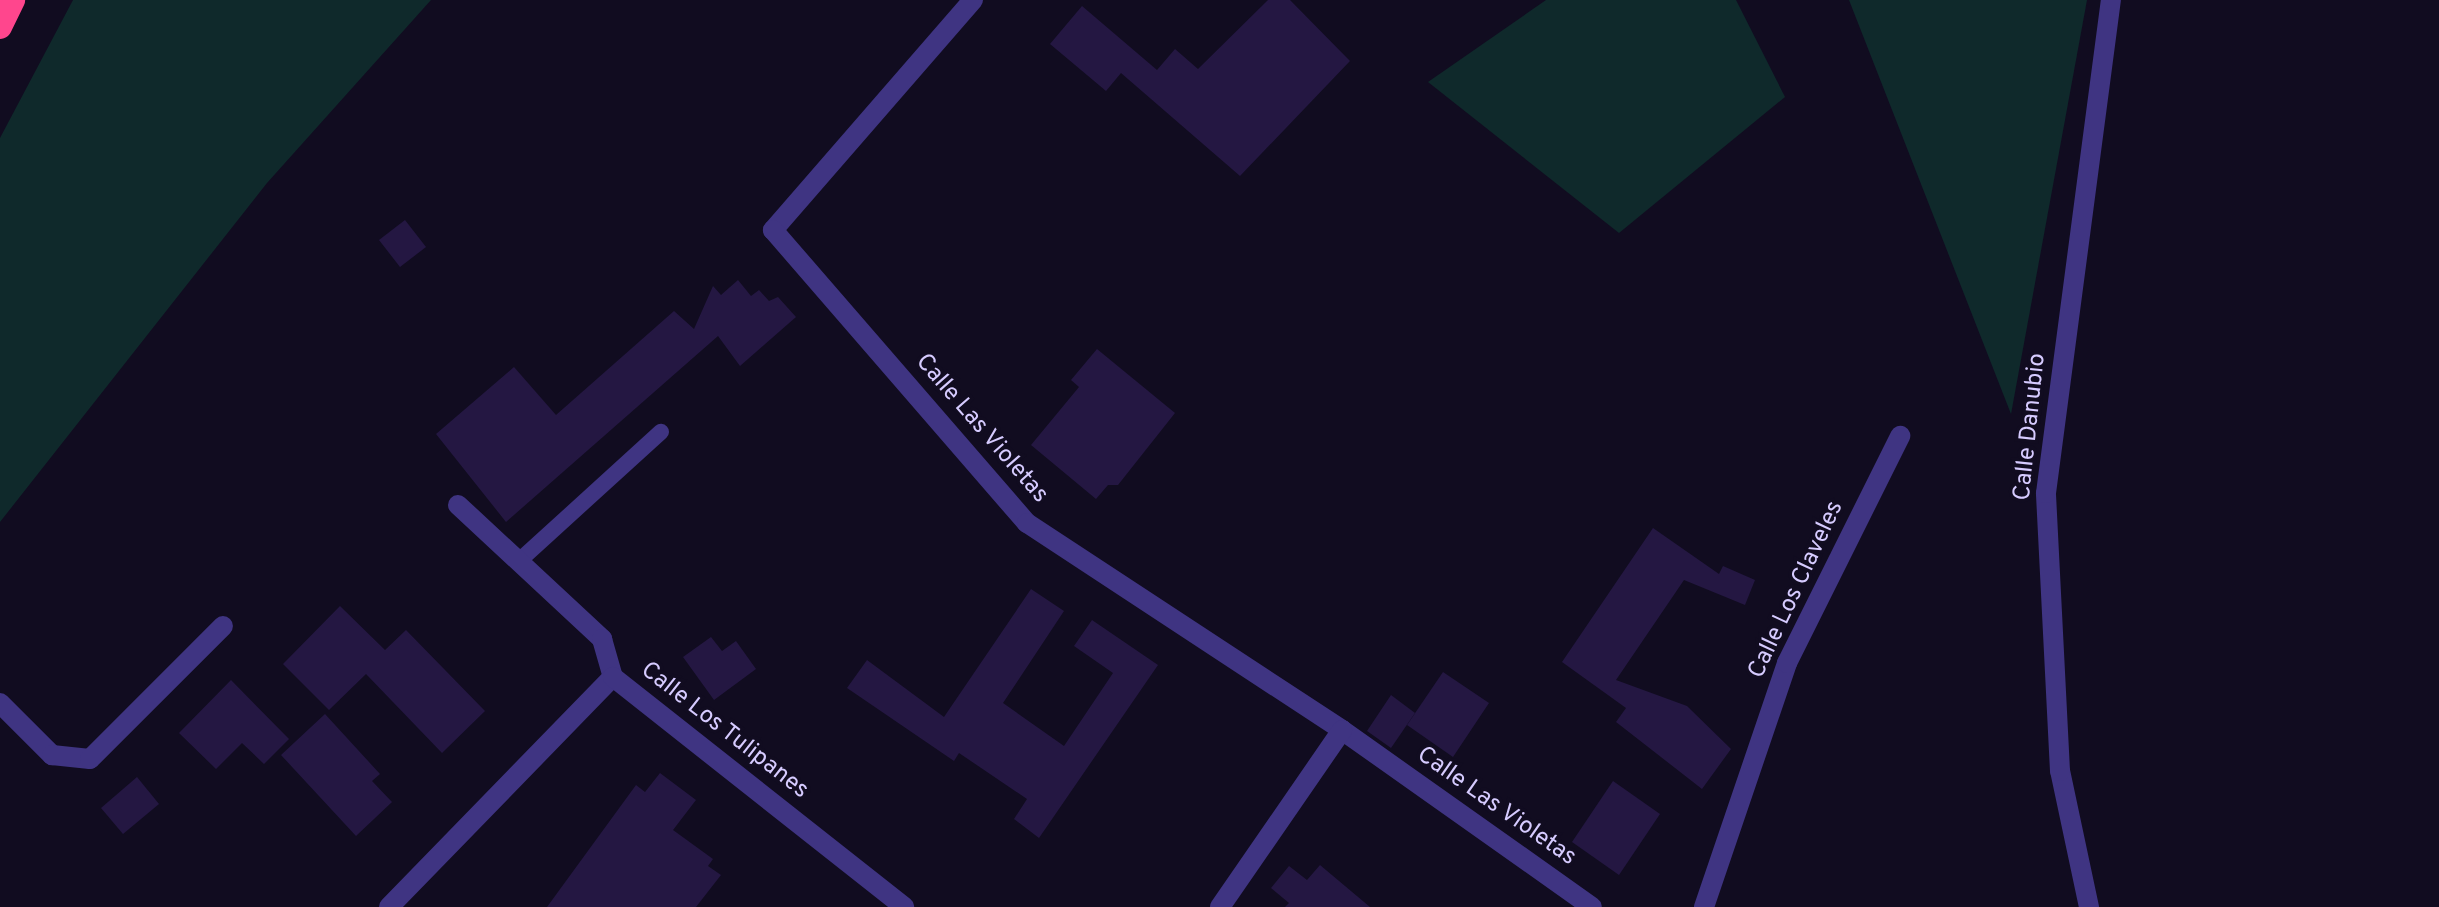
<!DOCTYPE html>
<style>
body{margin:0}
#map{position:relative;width:2439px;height:907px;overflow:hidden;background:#110c20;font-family:Overpass,sans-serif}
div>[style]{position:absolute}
.green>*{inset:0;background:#0f292b}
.building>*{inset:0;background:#241742}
.lane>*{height:16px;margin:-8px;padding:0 8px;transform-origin:8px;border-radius:8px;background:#3f3482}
.street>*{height:20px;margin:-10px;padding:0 10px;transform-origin:10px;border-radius:10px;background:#3f3482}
.highway>*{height:24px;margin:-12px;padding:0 12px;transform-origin:12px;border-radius:12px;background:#ff468d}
span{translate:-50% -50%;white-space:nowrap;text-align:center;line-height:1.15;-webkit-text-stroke:7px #110c20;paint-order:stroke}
.street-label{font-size:24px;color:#d6cbff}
</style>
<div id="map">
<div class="green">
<i style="clip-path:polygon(73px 0,431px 0,267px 183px,0 522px,0 138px)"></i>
<i style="clip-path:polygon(1546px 0,1736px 0,1785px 97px,1619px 233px,1428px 82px)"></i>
<i style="clip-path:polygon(1849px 0,2087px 0,2011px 414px)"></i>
</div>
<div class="building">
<i style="clip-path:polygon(1268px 0,1290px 0,1350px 61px,1240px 176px,1121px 73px,1106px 91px,1050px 44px,1082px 6px,1157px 70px,1175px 49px,1198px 69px)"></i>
<i style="clip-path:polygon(405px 220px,426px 247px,400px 267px,379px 240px)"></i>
<i style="clip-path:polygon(738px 280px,751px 296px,759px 290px,769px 301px,778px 297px,796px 317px,740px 366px,718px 336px,506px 522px,436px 434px,514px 367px,556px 415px,674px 311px,694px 329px,713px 286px,721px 295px)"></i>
<i style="clip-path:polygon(1097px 349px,1175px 413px,1118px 485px,1108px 485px,1096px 499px,1031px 445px,1079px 387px,1071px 380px)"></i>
<i style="clip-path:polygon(1653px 528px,1719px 574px,1723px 566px,1755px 580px,1745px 605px,1684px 580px,1616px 680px,1687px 706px,1731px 749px,1702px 789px,1616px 722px,1626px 708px,1562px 662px)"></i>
<i style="clip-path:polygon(1031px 589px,1064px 611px,1003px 703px,1064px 746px,1113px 673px,1074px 646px,1092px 620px,1158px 665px,1039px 838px,1014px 819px,1027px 799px,959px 753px,954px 761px,847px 688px,867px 660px,944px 717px)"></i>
<i style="clip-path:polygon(340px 606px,385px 650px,406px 630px,485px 711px,442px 753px,366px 674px,329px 710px,283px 664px)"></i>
<i style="clip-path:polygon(711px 637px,722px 651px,736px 641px,756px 669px,714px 700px,683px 657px)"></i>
<i style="clip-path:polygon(1443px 672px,1489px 703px,1453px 757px,1407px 725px)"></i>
<i style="clip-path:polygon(231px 680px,289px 739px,264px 764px,242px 743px,216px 769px,179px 733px)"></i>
<i style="clip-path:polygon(1391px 695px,1415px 713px,1391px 748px,1367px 731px)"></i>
<i style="clip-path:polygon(325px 714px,380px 774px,372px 781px,392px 802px,356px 836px,281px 755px)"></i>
<i style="clip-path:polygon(660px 773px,696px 800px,673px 830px,713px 859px,708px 866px,721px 875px,696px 907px,547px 907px,636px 785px,645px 792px)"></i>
<i style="clip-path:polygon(137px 777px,159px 804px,123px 834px,101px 808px)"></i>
<i style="clip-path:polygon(1613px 781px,1660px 814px,1619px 875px,1572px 842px)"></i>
<i style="clip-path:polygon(1320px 865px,1370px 907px,1285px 907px,1289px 903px,1271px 888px,1289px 866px,1307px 880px)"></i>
</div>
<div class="lane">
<i style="left:519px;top:561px;width:192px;rotate:-42.3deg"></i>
</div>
<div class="street">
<i style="left:973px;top:0;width:305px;rotate:131deg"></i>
<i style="left:773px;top:230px;width:388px;rotate:49.1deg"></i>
<i style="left:1027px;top:523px;width:377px;rotate:33.3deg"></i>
<i style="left:1342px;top:730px;width:306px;rotate:35.3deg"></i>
<i style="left:458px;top:505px;width:197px;rotate:42.9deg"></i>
<i style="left:602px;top:639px;width:40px;rotate:74deg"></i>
<i style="left:0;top:703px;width:74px;rotate:45deg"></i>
<i style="left:52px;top:755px;width:38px;rotate:6deg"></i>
<i style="left:90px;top:759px;width:188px;rotate:-45deg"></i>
<i style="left:389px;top:907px;width:321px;rotate:-45.8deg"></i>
<i style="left:613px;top:677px;width:371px;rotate:38.3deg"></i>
<i style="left:1220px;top:907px;width:215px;rotate:-55.4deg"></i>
<i style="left:1704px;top:907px;width:258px;rotate:-71.2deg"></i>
<i style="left:1787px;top:663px;width:254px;rotate:-63.5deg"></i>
<i style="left:2089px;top:907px;width:139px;rotate:-102deg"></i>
<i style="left:2060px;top:771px;width:278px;rotate:-92.9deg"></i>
<i style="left:2046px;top:493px;width:497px;rotate:-82.5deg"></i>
</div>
<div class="highway">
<i style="left:0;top:27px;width:30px;rotate:-64deg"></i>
</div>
<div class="street-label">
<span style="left:2031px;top:427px;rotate:-84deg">Calle Danubio</span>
<span style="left:981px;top:429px;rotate:49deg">Calle Las Violetas</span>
<span style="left:1797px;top:590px;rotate:-65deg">Calle Los Claveles</span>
<span style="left:724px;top:731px;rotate:38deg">Calle Los Tulipanes</span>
<span style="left:1496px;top:807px;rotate:35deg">Calle Las Violetas</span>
</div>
</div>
